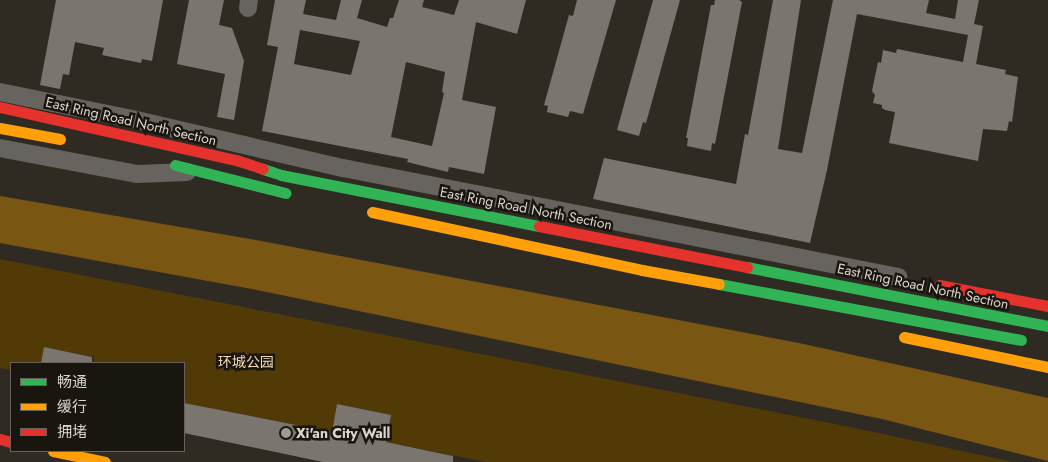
<!DOCTYPE html>
<meta charset="utf-8">
<style>
body{margin:0}
#map{position:relative;width:1048px;height:462px;overflow:hidden;background:#2f2b23;font-family:Jost,"Noto Sans SC",sans-serif}
div>[style]{position:absolute}
.green>*{inset:0;background:#523a07}
.water>*{inset:0;background:#795713}
.building>*{inset:0;background:#7a766f}
.street>*{height:18px;margin:-9px;padding:0 9px;transform-origin:9px;border-radius:9px;background:#67635e}
.fast>*{height:11px;margin:-5.5px;padding:0 5.5px;transform-origin:5.5px;border-radius:5.5px;background:#30b455}
.slow>*{height:11px;margin:-5.5px;padding:0 5.5px;transform-origin:5.5px;border-radius:5.5px;background:#ff9f0a}
.jam>*{height:11px;margin:-5.5px;padding:0 5.5px;transform-origin:5.5px;border-radius:5.5px;background:#e5322d}
.dots>*{width:14px;height:14px;translate:-50% -50%;box-sizing:border-box;border:2px solid #19150f;border-radius:50%}
span{translate:-50% -50%;white-space:nowrap;text-align:center;line-height:1.15;-webkit-text-stroke:5px #19150f;paint-order:stroke}
.street-label{font-size:14px;color:#dbd5cd}
.park-label{font-size:14px;color:#f4dab1}
.poi-label{font-size:14px;color:#dbd5cd;font-weight:700}
.left{translate:0 -50%;text-align:left}
.legend{position:absolute;left:10px;top:362px;width:175px;height:90px;box-sizing:border-box;background:#19150f;border:1px solid #67625b;margin:0;padding:6px 9px;list-style:none;font-size:15px;color:#dbd5cd}
.legend li{display:flex;align-items:center;gap:10px;height:25px}
.legend b{width:25px;border:1px solid #67625b}
</style>
<div id="map">
<div class="green">
<i style="clip-path:polygon(0 259px,855px 428px,1013px 462px,486px 462px,386px 442px,391px 415px,337px 404px,332px 432px,184px 403px,184px 363px,94px 363px,94px 357px,44px 347px,41px 363px,11px 363px,11px 370px,0 368px)"></i>
</div>
<div class="water">
<i style="clip-path:polygon(0 196px,256px 240px,799px 343px,1048px 398px,1048px 461px,882px 419px,257px 290px,0 243px)"></i>
</div>
<div class="building">
<i style="clip-path:polygon(56px 0,163px 0,152px 61px,142px 59px,141px 63px,102px 55px,104px 48px,75px 42px,69px 75px,63px 74px,60px 89px,40px 85px)"></i>
<i style="clip-path:polygon(189px 0,224px 0,219px 25px,232px 28px,244px 61px,234px 120px,217px 117px,225px 74px,177px 64px)"></i>
<i style="clip-path:polygon(evenodd,275px 0,306px 0,303px 14px,336px 20px,341px 0,362px 0,357px 18px,387px 27px,390px 18px,393px 18px,399px 0,424px 0,422px 7px,454px 15px,459px 0,526px 0,517px 34px,476px 22px,462px 100px,496px 107px,484px 174px,449px 167px,448px 172px,407px 162px,408px 159px,262px 131px,278px 47px,267px 45px,275px 0,300px 30px,360px 41px,351px 75px,294px 64px,300px 30px,275px 0,406px 62px,445px 72px,442px 92px,444px 93px,432px 146px,391px 137px,406px 62px)"></i>
<i style="clip-path:polygon(577px 0,616px 0,583px 114px,570px 111px,568px 117px,547px 112px,548px 106px,544px 105px,569px 15px,573px 16px)"></i>
<i style="clip-path:polygon(653px 0,680px 0,646px 123px,643px 122px,639px 136px,617px 130px)"></i>
<i style="clip-path:polygon(715px 0,739px 0,742px 2px,715px 144px,712px 143px,711px 151px,687px 146px,688px 138px,686px 138px,711px 5px,714px 5px)"></i>
<i style="clip-path:polygon(773px 0,801px 0,778px 149px,802px 153px,833px 0,929px 0,926px 13px,955px 19px,958px 0,979px 0,974px 24px,983px 26px,976px 64px,1006px 70px,1005px 74px,1018px 77px,1012px 122px,1009px 121px,1007px 131px,983px 129px,978px 161px,889px 143px,895px 112px,885px 110px,882px 108px,882px 105px,873px 103px,875px 95px,872px 91px,878px 62px,881px 63px,883px 50px,896px 53px,897px 49px,963px 62px,968px 35px,857px 14px,827px 170px,810px 243px,593px 199px,604px 158px,736px 184px,745px 134px,748px 135px)"></i>
<i style="clip-path:polygon(44px 347px,92px 357px,92px 363px,41px 363px)"></i>
<i style="clip-path:polygon(184px 403px,332px 432px,337px 404px,391px 415px,386px 442px,453px 456px,453px 462px,323px 462px,184px 433px)"></i>
</div>
<div class="street">
<i style="left:248px;top:8px;width:8px;rotate:-83deg"></i>
<i style="left:0;top:92px;width:135px;rotate:11.6deg"></i>
<i style="left:132px;top:119px;width:217px;rotate:13.1deg"></i>
<i style="left:343px;top:168px;width:566px;rotate:11.11deg"></i>
<i style="left:0;top:148px;width:139px;rotate:10.7deg"></i>
<i style="left:137px;top:174px;width:50px;rotate:-2.3deg"></i>
</div>
<div class="fast">
<i style="left:175px;top:165px;width:114px;rotate:14.2deg"></i>
<i style="left:263px;top:169px;width:19px;rotate:18deg"></i>
<i style="left:281px;top:175px;width:263px;rotate:11.2deg"></i>
<i style="left:747px;top:267px;width:307px;rotate:11.1deg"></i>
<i style="left:719px;top:284px;width:307px;rotate:10.5deg"></i>
</div>
<div class="slow">
<i style="left:0;top:128px;width:61px;rotate:10.4deg"></i>
<i style="left:372px;top:212px;width:276px;rotate:12.1deg"></i>
<i style="left:642px;top:270px;width:78px;rotate:10.3deg"></i>
<i style="left:904px;top:337px;width:147px;rotate:11.8deg"></i>
<i style="left:53px;top:451px;width:53px;rotate:11.9deg"></i>
</div>
<div class="jam">
<i style="left:0;top:107px;width:242px;rotate:12.7deg"></i>
<i style="left:236px;top:160px;width:28px;rotate:18deg"></i>
<i style="left:539px;top:226px;width:212px;rotate:11.2deg"></i>
<i style="left:939px;top:285px;width:111px;rotate:10.9deg"></i>
<i style="left:0;top:439px;width:11px;rotate:15deg"></i>
</div>
<div class="dots">
<i style="left:286px;top:433px;background:#9f9a92"></i>
</div>
<div class="street-label">
<span style="left:131px;top:121px;rotate:13deg">East Ring Road North Section</span>
<span style="left:526px;top:208px;rotate:11deg">East Ring Road North Section</span>
<span style="left:923px;top:286px;rotate:12deg">East Ring Road North Section</span>
</div>
<div class="park-label">
<span style="left:246px;top:362px">环城公园</span>
</div>
<div class="poi-label">
<span class="left" style="left:296px;top:433px">Xi'an City Wall</span>
</div>
<ul class="legend">
<li><b style="height:6px;background:#30b455"></b>畅通</li>
<li><b style="height:6px;background:#ff9f0a"></b>缓行</li>
<li><b style="height:6px;background:#e5322d"></b>拥堵</li>
</ul>
</div>
